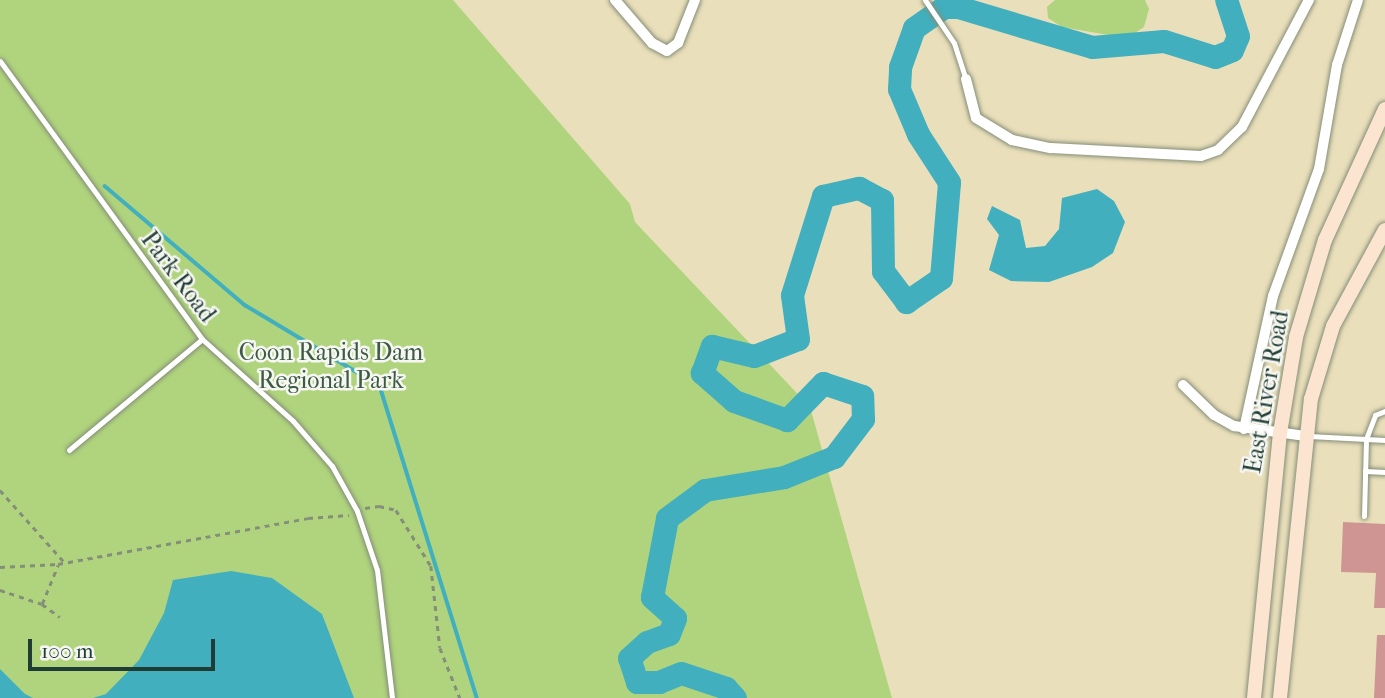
<!DOCTYPE html>
<style>
body{margin:0}
#map{position:relative;width:1385px;height:698px;overflow:hidden;background:#eadfbb;font-family:"IM FELL French Canon",serif}
div>[style]{position:absolute}
.green>*{inset:0;background:#b0d47d}
.water>*{inset:0;background:#41afbe}
.stream>*{height:3.5px;margin:-1.75px;padding:0 1.75px;transform-origin:1.75px;border-radius:1.75px;background:#41afbe}
.river>*{height:23px;margin:-11.5px;padding:0 11.5px;transform-origin:11.5px;border-radius:11.5px;background:#41afbe}
.building>*{inset:0;background:#ce9592}
.path>*{height:2.5px;margin-top:-1.25px;transform-origin:0;background:repeating-linear-gradient(90deg,#848e78 0 5px,transparent 0 10px)}
.roads{filter:drop-shadow(0 0 2px #848e78) drop-shadow(0 0 2px #848e78)}
.lane>*{height:5px;margin:-2.5px;padding:0 2.5px;transform-origin:2.5px;border-radius:2.5px;background:#fff}
.street>*{height:10px;margin:-5px;padding:0 5px;transform-origin:5px;border-radius:5px;background:#fff}
.secondary>*{height:14px;margin:-7px;padding:0 7px;transform-origin:7px;border-radius:7px;background:#fce5d0}
span{translate:-50% -50%;white-space:nowrap;text-align:center;line-height:1.15;-webkit-text-stroke:5px #f6f6f2;paint-order:stroke}
.street-label{font-size:24px;color:#1f3d34}
.park-label{font-size:24px;color:#3c5b43}
.scale{position:absolute;left:28px;top:639px;width:187px;height:32px;box-sizing:border-box;border:4px solid #1f3d34;border-top:0;padding-left:9px;font-size:21px;line-height:24px;white-space:nowrap;color:#1f3d34;-webkit-text-stroke:5px #f6f6f2;paint-order:stroke}
</style>
<div id="map">
<div class="green">
<i style="clip-path:polygon(0 0,453px 0,630px 204px,635px 222px,810px 407px,892px 698px,0 698px)"></i>
<i style="clip-path:polygon(1055px 0,1145px 0,1149px 9px,1144px 27px,1132px 35px,1114px 36px,1062px 27px,1048px 18px,1047px 7px)"></i>
</div>
<div class="water">
<i style="clip-path:polygon(1097px 189px,1114px 201px,1125px 222px,1113px 253px,1092px 267px,1049px 282px,1011px 281px,989px 270px,999px 235px,987px 219px,992px 206px,1020px 220px,1026px 248px,1045px 246px,1059px 229px,1062px 198px)"></i>
<i style="clip-path:polygon(231px 571px,272px 578px,322px 614px,354px 698px,93px 698px,106px 694px,139px 660px,164px 613px,173px 580px)"></i>
<i style="clip-path:polygon(0 669px,25px 694px,33px 698px,0 698px)"></i>
</div>
<div class="stream">
<i style="left:105px;top:186px;width:184px;rotate:40.4deg"></i>
<i style="left:245px;top:305px;width:157px;rotate:31deg"></i>
<i style="left:380px;top:386px;width:327px;rotate:72.7deg"></i>
</div>
<div class="river">
<i style="left:735px;top:698px;width:13px;rotate:-132deg"></i>
<i style="left:726px;top:688px;width:47px;rotate:-161.6deg"></i>
<i style="left:681px;top:673px;width:24px;rotate:158deg"></i>
<i style="left:659px;top:682px;width:22px;rotate:180deg"></i>
<i style="left:637px;top:682px;width:25px;rotate:-108deg"></i>
<i style="left:629px;top:658px;width:24px;rotate:-42deg"></i>
<i style="left:647px;top:642px;width:23px;rotate:-20deg"></i>
<i style="left:669px;top:634px;width:17px;rotate:-69deg"></i>
<i style="left:675px;top:618px;width:31px;rotate:-138deg"></i>
<i style="left:652px;top:597px;width:80px;rotate:-79.2deg"></i>
<i style="left:667px;top:518px;width:47px;rotate:-36.4deg"></i>
<i style="left:705px;top:490px;width:80px;rotate:-9.3deg"></i>
<i style="left:784px;top:477px;width:54px;rotate:-21.8deg"></i>
<i style="left:834px;top:457px;width:48px;rotate:-52.7deg"></i>
<i style="left:863px;top:419px;width:23px;rotate:-92deg"></i>
<i style="left:862px;top:396px;width:41px;rotate:-161.6deg"></i>
<i style="left:823px;top:383px;width:52px;rotate:134.2deg"></i>
<i style="left:787px;top:420px;width:56px;rotate:-160.3deg"></i>
<i style="left:734px;top:401px;width:43px;rotate:-138.8deg"></i>
<i style="left:702px;top:373px;width:29px;rotate:-70deg"></i>
<i style="left:712px;top:346px;width:43px;rotate:13.4deg"></i>
<i style="left:754px;top:356px;width:47px;rotate:-21.1deg"></i>
<i style="left:798px;top:339px;width:44px;rotate:-97.8deg"></i>
<i style="left:792px;top:295px;width:104px;rotate:-72.6deg"></i>
<i style="left:823px;top:196px;width:37px;rotate:-13deg"></i>
<i style="left:859px;top:188px;width:26px;rotate:28deg"></i>
<i style="left:882px;top:200px;width:71px;rotate:89.2deg"></i>
<i style="left:883px;top:271px;width:39px;rotate:53deg"></i>
<i style="left:906px;top:302px;width:42px;rotate:-34.4deg"></i>
<i style="left:941px;top:278px;width:96px;rotate:-85.2deg"></i>
<i style="left:949px;top:182px;width:57px;rotate:-122.9deg"></i>
<i style="left:918px;top:134px;width:49px;rotate:-112.9deg"></i>
<i style="left:899px;top:89px;width:22px;rotate:-87deg"></i>
<i style="left:900px;top:67px;width:41px;rotate:-70.3deg"></i>
<i style="left:914px;top:28px;width:37px;rotate:-35deg"></i>
<i style="left:944px;top:7px;width:14px"></i>
<i style="left:958px;top:7px;width:140px;rotate:16.6deg"></i>
<i style="left:1092px;top:47px;width:72px;rotate:-4.8deg"></i>
<i style="left:1164px;top:41px;width:53px;rotate:17.4deg"></i>
<i style="left:1215px;top:57px;width:18px;rotate:-22deg"></i>
<i style="left:1232px;top:50px;width:15px;rotate:-67deg"></i>
<i style="left:1238px;top:36px;width:38px;rotate:-108deg"></i>
</div>
<div class="building">
<i style="clip-path:polygon(1343px 522px,1385px 524px,1385px 608px,1374px 608px,1376px 573px,1341px 572px)"></i>
<i style="clip-path:polygon(1377px 635px,1385px 635px,1385px 698px,1374px 698px)"></i>
</div>
<div class="path">
<i style="left:0;top:490px;width:98px;rotate:48.3deg"></i>
<i style="left:365px;top:508px;width:14px;rotate:-8deg"></i>
<i style="left:379px;top:506px;width:17px;rotate:13deg"></i>
<i style="left:396px;top:510px;width:66px;rotate:58deg"></i>
<i style="left:431px;top:566px;width:82px;rotate:83.7deg"></i>
<i style="left:440px;top:648px;width:54px;rotate:68.2deg"></i>
<i style="left:0;top:567px;width:58px;rotate:-3deg"></i>
<i style="left:58px;top:564px;width:254px;rotate:-10.4deg"></i>
<i style="left:308px;top:518px;width:41px;rotate:-4.2deg"></i>
<i style="left:0;top:590px;width:44px;rotate:18.4deg"></i>
<i style="left:42px;top:604px;width:22px;rotate:36deg"></i>
<i style="left:42px;top:604px;width:42px;rotate:-67.7deg"></i>
</div>
<div class="roads">
<div class="lane">
<i style="left:925px;top:0;width:52px;rotate:56deg"></i>
<i style="left:954px;top:43px;width:38px;rotate:72deg"></i>
<i style="left:0;top:61px;width:344px;rotate:54deg"></i>
<i style="left:202px;top:339px;width:122px;rotate:42deg"></i>
<i style="left:293px;top:421px;width:60px;rotate:49.1deg"></i>
<i style="left:332px;top:466px;width:51px;rotate:60.9deg"></i>
<i style="left:357px;top:511px;width:62px;rotate:71.3deg"></i>
<i style="left:377px;top:570px;width:129px;rotate:83.3deg"></i>
<i style="left:1309px;top:436px;width:76px;rotate:3deg"></i>
<i style="left:69px;top:450px;width:173px;rotate:-39.8deg"></i>
<i style="left:1365px;top:471px;width:20px;rotate:3deg"></i>
<i style="left:1364px;top:516px;width:77px;rotate:-88.5deg"></i>
<i style="left:1366px;top:439px;width:26px;rotate:-69deg"></i>
<i style="left:1375px;top:415px;width:11px;rotate:-22deg"></i>
</div>
<div class="street">
<i style="left:615px;top:0;width:57px;rotate:49.3deg"></i>
<i style="left:652px;top:43px;width:17px;rotate:28deg"></i>
<i style="left:667px;top:51px;width:14px;rotate:-36deg"></i>
<i style="left:678px;top:43px;width:46px;rotate:-68.4deg"></i>
<i style="left:966px;top:79px;width:40px;rotate:75.6deg"></i>
<i style="left:976px;top:118px;width:42px;rotate:31.4deg"></i>
<i style="left:1012px;top:140px;width:40px;rotate:12deg"></i>
<i style="left:1051px;top:148px;width:150px;rotate:3.1deg"></i>
<i style="left:1201px;top:156px;width:18px;rotate:-19deg"></i>
<i style="left:1218px;top:150px;width:33px;rotate:-44deg"></i>
<i style="left:1242px;top:127px;width:144px;rotate:-62.2deg"></i>
<i style="left:1183px;top:385px;width:43px;rotate:44.1deg"></i>
<i style="left:1214px;top:415px;width:23px;rotate:29deg"></i>
<i style="left:1234px;top:426px;width:72px;rotate:8deg"></i>
<i style="left:1244px;top:429px;width:136px;rotate:-77.7deg"></i>
<i style="left:1273px;top:296px;width:135px;rotate:-70.1deg"></i>
<i style="left:1319px;top:169px;width:106px;rotate:-80.2deg"></i>
<i style="left:1337px;top:65px;width:68px;rotate:-72.1deg"></i>
</div>
<div class="secondary">
<i style="left:1254px;top:698px;width:266px;rotate:-84.4deg"></i>
<i style="left:1280px;top:433px;width:97px;rotate:-80.5deg"></i>
<i style="left:1296px;top:337px;width:101px;rotate:-73.4deg"></i>
<i style="left:1325px;top:240px;width:144px;rotate:-65.4deg"></i>
<i style="left:1280px;top:698px;width:301px;rotate:-84.1deg"></i>
<i style="left:1311px;top:399px;width:76px;rotate:-73.2deg"></i>
<i style="left:1333px;top:326px;width:109px;rotate:-61.6deg"></i>
</div>
</div>
<div class="street-label">
<span style="left:178px;top:277px;rotate:53deg">Park Road</span>
<span style="left:1267px;top:392px;rotate:-80deg">East River Road</span>
</div>
<div class="park-label">
<span style="left:331px;top:367px">Coon Rapids Dam<br>Regional Park</span>
</div>
<div class="scale">100 m</div>
</div>
